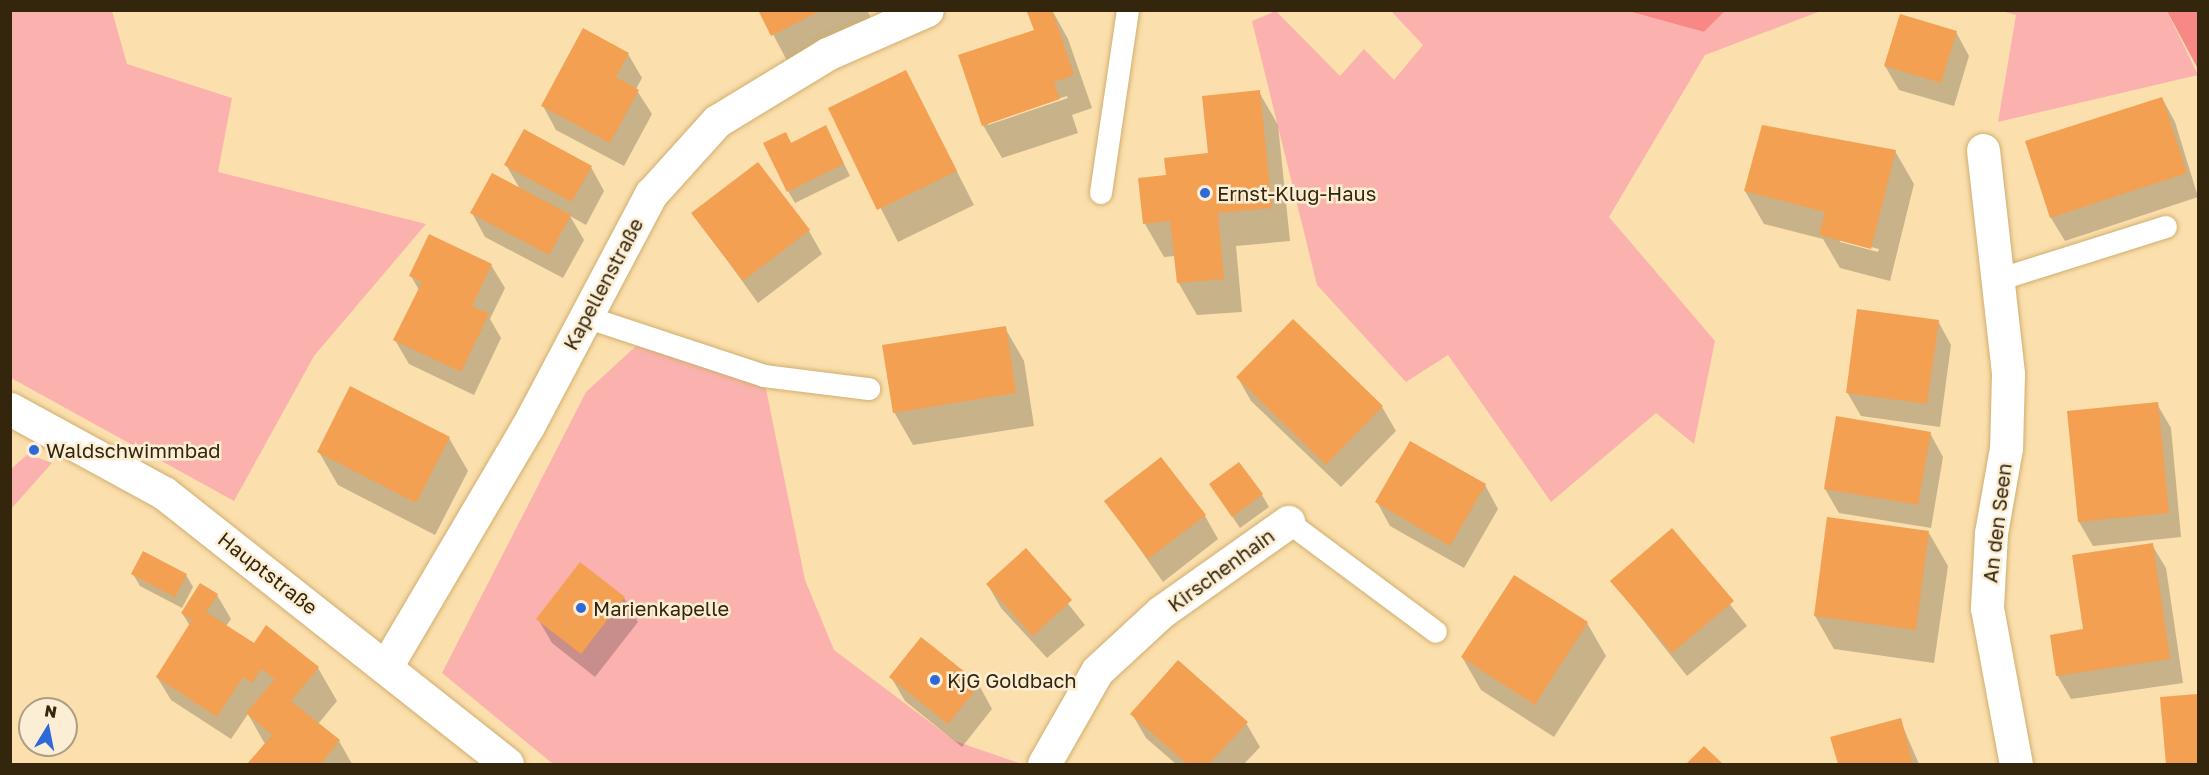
<!DOCTYPE html>
<meta charset="utf-8">
<style>
body{margin:0}
#map{position:relative;width:2209px;height:775px;overflow:hidden;background:#fbdfac;font-family:"Golos Text",sans-serif}
div>[style]{position:absolute}
.green>*{inset:0;background:#fbb2af}
.forest>*{inset:0;background:#f78886}
.shadow>*{inset:0;background:#0003}
.building>*{inset:0;background:#f3a052}
.roads{filter:drop-shadow(0 0 2px #d0ae6f) drop-shadow(0 0 2px #d0ae6f)}
.service>*{height:22px;margin:-11px;padding:0 11px;transform-origin:11px;border-radius:11px;background:#fff}
.minor>*{height:33px;margin:-16.5px;padding:0 16.5px;transform-origin:16.5px;border-radius:16.5px;background:#fff}
.tertiary>*{height:33px;margin:-16.5px;padding:0 16.5px;transform-origin:16.5px;border-radius:16.5px;background:#fff}
.dots>*{width:16px;height:16px;translate:-50% -50%;box-sizing:border-box;border:3px solid #fceed5;border-radius:50%}
span{translate:-50% -50%;white-space:nowrap;text-align:center;line-height:1.15;-webkit-text-stroke:5px #fceed5;paint-order:stroke}
.poi-label{font-size:20px;color:#34260c}
.left{translate:0 -50%;text-align:left}
.street-label{font-size:20px;color:#34260c}
.frame{position:absolute;inset:0;border:12px solid #34260c;pointer-events:none}
.north{position:absolute;left:18px;top:697px;width:60px;height:60px;box-sizing:border-box;background:#fceed5;border:2px solid #ac9e85;border-radius:50%;rotate:10deg;font-size:16px;font-weight:700;line-height:24px;text-align:center;color:#34260c}
.north::after{content:'';display:block;margin:auto;width:21px;height:27px;background:#2f69d7;clip-path:polygon(50% 0,100% 100%,50% 72%,0 100%)}
</style>
<div id="map">
<div class="green">
<i style="clip-path:polygon(11px 10px,112px 11px,127px 64px,232px 98px,218px 172px,426px 224px,314px 356px,234px 501px,11px 378px)"></i>
<i style="clip-path:polygon(1276px 11px,1340px 76px,1364px 49px,1394px 80px,1423px 45px,1391px 11px,1628px 11px,1704px 32px,1725px 11px,1821px 11px,1705px 55px,1609px 217px,1715px 341px,1694px 444px,1656px 413px,1551px 502px,1448px 355px,1406px 382px,1317px 285px,1252px 21px)"></i>
<i style="clip-path:polygon(2002px 11px,2167px 11px,2198px 75px,1998px 122px,2016px 15px)"></i>
<i style="clip-path:polygon(636px 346px,765px 384px,805px 580px,834px 650px,955px 741px,1022px 764px,553px 764px,442px 673px,586px 392px)"></i>
<i style="clip-path:polygon(28px 454px,52px 463px,11px 509px,11px 469px)"></i>
</div>
<div class="forest">
<i style="clip-path:polygon(1628px 11px,1725px 11px,1704px 32px)"></i>
<i style="clip-path:polygon(2167px 11px,2198px 11px,2198px 69px)"></i>
</div>
<div class="shadow">
<i style="clip-path:polygon(760px 10px,867px 10px,875px 26px,791px 68px)"></i>
<i style="clip-path:polygon(evenodd,1052px 10px,1068px 39px,1092px 108px,1072px 115px,1078px 133px,1002px 158px,983px 125px,1036px 31px,1029px 13px,1052px 10px,1067px 96px,1068px 98px,988px 125px,988px 122px,1067px 96px)"></i>
<i style="clip-path:polygon(1956px 32px,1969px 56px,1954px 106px,1899px 90px,1885px 66px)"></i>
<i style="clip-path:polygon(628px 54px,642px 78px,636px 89px,652px 114px,624px 166px,556px 130px,543px 106px)"></i>
<i style="clip-path:polygon(906px 72px,974px 205px,898px 242px,830px 109px)"></i>
<i style="clip-path:polygon(1259px 92px,1278px 125px,1290px 241px,1236px 246px,1242px 312px,1197px 315px,1178px 282px,1175px 256px,1164px 257px,1145px 224px,1167px 176px,1210px 154px)"></i>
<i style="clip-path:polygon(2162px 98px,2175px 122px,2198px 197px,2065px 241px,2051px 218px,2027px 142px)"></i>
<i style="clip-path:polygon(832px 139px,850px 176px,795px 203px,788px 191px,791px 144px)"></i>
<i style="clip-path:polygon(evenodd,1895px 151px,1914px 184px,1890px 281px,1840px 268px,1823px 239px,1764px 224px,1745px 191px,1895px 151px,1840px 239px,1879px 249px,1878px 252px,1840px 242px,1840px 239px)"></i>
<i style="clip-path:polygon(506px 165px,591px 167px,604px 191px,586px 225px,570px 216px,584px 240px,563px 278px,485px 237px,472px 213px,520px 189px)"></i>
<i style="clip-path:polygon(693px 213px,809px 231px,822px 254px,758px 303px)"></i>
<i style="clip-path:polygon(491px 265px,505px 288px,490px 319px,501px 338px,474px 395px,409px 364px,395px 340px,419px 290px,411px 276px)"></i>
<i style="clip-path:polygon(1293px 321px,1382px 407px,1396px 431px,1341px 487px,1251px 401px,1238px 378px)"></i>
<i style="clip-path:polygon(1938px 321px,1951px 345px,1940px 427px,1861px 416px,1847px 392px)"></i>
<i style="clip-path:polygon(1005px 328px,1024px 361px,1034px 426px,913px 445px,894px 412px)"></i>
<i style="clip-path:polygon(2157px 404px,2171px 428px,2181px 537px,2093px 546px,2079px 522px)"></i>
<i style="clip-path:polygon(1930px 433px,1943px 457px,1931px 528px,1839px 513px,1825px 489px)"></i>
<i style="clip-path:polygon(449px 438px,468px 471px,435px 535px,338px 485px,319px 452px)"></i>
<i style="clip-path:polygon(1211px 485px,1262px 495px,1269px 507px,1240px 528px)"></i>
<i style="clip-path:polygon(1485px 485px,1498px 509px,1464px 568px,1390px 526px,1377px 502px)"></i>
<i style="clip-path:polygon(1106px 501px,1205px 516px,1218px 539px,1163px 582px)"></i>
<i style="clip-path:polygon(1672px 531px,1747px 626px,1687px 676px,1612px 581px)"></i>
<i style="clip-path:polygon(1929px 533px,1948px 566px,1934px 663px,1834px 649px,1815px 616px)"></i>
<i style="clip-path:polygon(2152px 545px,2166px 568px,2183px 683px,2071px 699px,2057px 675px)"></i>
<i style="clip-path:polygon(1025px 550px,1085px 625px,1047px 658px,1001px 608px,988px 585px)"></i>
<i style="clip-path:polygon(133px 574px,186px 575px,193px 587px,182px 608px,140px 586px)"></i>
<i style="clip-path:polygon(217px 595px,231px 619px,226px 626px,255px 645px,266px 627px,318px 668px,337px 701px,318px 724px,339px 741px,352px 764px,249px 764px,265px 744px,248px 714px,231px 739px,171px 700px,157px 677px,190px 626px,182px 613px)"></i>
<i style="clip-path:polygon(624px 598px,638px 622px,595px 677px,552px 643px,538px 619px)"></i>
<i style="clip-path:polygon(1587px 623px,1606px 656px,1554px 737px,1481px 690px,1462px 657px)"></i>
<i style="clip-path:polygon(891px 677px,979px 685px,992px 709px,962px 747px,905px 701px)"></i>
<i style="clip-path:polygon(2198px 695px,2198px 764px,2167px 764px,2161px 698px)"></i>
<i style="clip-path:polygon(1132px 714px,1246px 723px,1260px 747px,1244px 764px,1176px 764px,1146px 738px)"></i>
<i style="clip-path:polygon(1900px 720px,1919px 764px,1839px 764px,1832px 738px)"></i>
</div>
<div class="building">
<i style="clip-path:polygon(758px 10px,822px 10px,771px 36px)"></i>
<i style="clip-path:polygon(1052px 10px,1074px 75px,1054px 82px,1060px 99px,982px 126px,958px 55px,1034px 30px,1027px 12px)"></i>
<i style="clip-path:polygon(1900px 14px,1957px 31px,1941px 83px,1884px 66px)"></i>
<i style="clip-path:polygon(583px 28px,629px 53px,616px 77px,639px 90px,610px 143px,541px 106px)"></i>
<i style="clip-path:polygon(906px 70px,957px 171px,877px 210px,828px 108px)"></i>
<i style="clip-path:polygon(1260px 90px,1272px 208px,1218px 213px,1224px 279px,1177px 283px,1170px 221px,1143px 224px,1138px 178px,1166px 175px,1164px 158px,1208px 153px,1202px 96px)"></i>
<i style="clip-path:polygon(2162px 97px,2187px 173px,2050px 218px,2025px 141px)"></i>
<i style="clip-path:polygon(826px 125px,844px 164px,787px 192px,763px 143px,786px 132px,791px 143px)"></i>
<i style="clip-path:polygon(1762px 125px,1896px 150px,1871px 249px,1819px 235px,1825px 212px,1744px 191px)"></i>
<i style="clip-path:polygon(524px 129px,592px 166px,572px 202px,504px 165px)"></i>
<i style="clip-path:polygon(758px 162px,810px 230px,743px 281px,691px 213px)"></i>
<i style="clip-path:polygon(492px 173px,571px 215px,549px 255px,470px 213px)"></i>
<i style="clip-path:polygon(429px 234px,492px 264px,472px 306px,489px 314px,461px 372px,393px 340px,422px 282px,409px 276px)"></i>
<i style="clip-path:polygon(1857px 309px,1939px 320px,1927px 404px,1846px 393px)"></i>
<i style="clip-path:polygon(1293px 319px,1383px 406px,1326px 465px,1236px 377px)"></i>
<i style="clip-path:polygon(1006px 326px,1016px 393px,893px 413px,882px 345px)"></i>
<i style="clip-path:polygon(350px 386px,450px 437px,416px 503px,317px 452px)"></i>
<i style="clip-path:polygon(2158px 402px,2169px 513px,2078px 522px,2067px 411px)"></i>
<i style="clip-path:polygon(1836px 416px,1931px 432px,1918px 505px,1824px 489px)"></i>
<i style="clip-path:polygon(1410px 441px,1486px 484px,1450px 546px,1375px 502px)"></i>
<i style="clip-path:polygon(1161px 457px,1206px 515px,1148px 559px,1104px 501px)"></i>
<i style="clip-path:polygon(1239px 462px,1263px 494px,1232px 517px,1209px 484px)"></i>
<i style="clip-path:polygon(1827px 517px,1929px 531px,1916px 630px,1814px 616px)"></i>
<i style="clip-path:polygon(1672px 528px,1734px 601px,1672px 653px,1610px 581px)"></i>
<i style="clip-path:polygon(2153px 543px,2170px 659px,2056px 676px,2050px 635px,2083px 629px,2072px 555px)"></i>
<i style="clip-path:polygon(1026px 548px,1072px 600px,1033px 636px,986px 584px)"></i>
<i style="clip-path:polygon(143px 551px,187px 574px,175px 597px,131px 574px)"></i>
<i style="clip-path:polygon(580px 562px,625px 597px,581px 654px,536px 619px)"></i>
<i style="clip-path:polygon(1514px 575px,1588px 622px,1535px 705px,1461px 657px)"></i>
<i style="clip-path:polygon(200px 583px,218px 594px,206px 612px,254px 643px,266px 625px,319px 667px,291px 701px,340px 740px,321px 764px,247px 764px,272px 735px,246px 713px,275px 679px,261px 669px,252px 683px,243px 677px,217px 717px,156px 677px,192px 620px,181px 613px)"></i>
<i style="clip-path:polygon(921px 637px,980px 684px,948px 724px,889px 677px)"></i>
<i style="clip-path:polygon(1178px 660px,1248px 722px,1209px 764px,1187px 764px,1130px 714px)"></i>
<i style="clip-path:polygon(2198px 694px,2198px 763px,2166px 764px,2160px 697px)"></i>
<i style="clip-path:polygon(1901px 718px,1913px 764px,1838px 764px,1830px 737px)"></i>
<i style="clip-path:polygon(1704px 746px,1723px 764px,1686px 764px)"></i>
</div>
<div class="roads">
<div class="service">
<i style="left:1101px;top:193px;width:185px;rotate:-81.6deg"></i>
<i style="left:1998px;top:280px;width:176px;rotate:-17.5deg"></i>
<i style="left:586px;top:317px;width:188px;rotate:18.3deg"></i>
<i style="left:764px;top:376px;width:106px;rotate:7.1deg"></i>
<i style="left:1288px;top:522px;width:184px;rotate:36.6deg"></i>
</div>
<div class="minor">
<i style="left:1983px;top:150px;width:225px;rotate:83.6deg"></i>
<i style="left:2008px;top:374px;width:74px;rotate:91.5deg"></i>
<i style="left:2006px;top:448px;width:86px;rotate:100deg"></i>
<i style="left:1991px;top:533px;width:75px;rotate:93.1deg"></i>
<i style="left:1987px;top:608px;width:159px;rotate:79.5deg"></i>
<i style="left:387px;top:665px;width:277px;rotate:-59.5deg"></i>
<i style="left:528px;top:426px;width:263px;rotate:-62.1deg"></i>
<i style="left:651px;top:194px;width:98px;rotate:-47.9deg"></i>
<i style="left:717px;top:121px;width:129px;rotate:-31.3deg"></i>
<i style="left:827px;top:54px;width:109px;rotate:-23.7deg"></i>
<i style="left:1044px;top:764px;width:107px;rotate:-60.3deg"></i>
<i style="left:1097px;top:671px;width:87px;rotate:-42.7deg"></i>
<i style="left:1161px;top:612px;width:156px;rotate:-35.3deg"></i>
</div>
<div class="tertiary">
<i style="left:10px;top:409px;width:175px;rotate:28.6deg"></i>
<i style="left:164px;top:493px;width:437px;rotate:38.3deg"></i>
</div>
</div>
<div class="dots">
<i style="left:1205px;top:193px;background:#2f69d7"></i>
<i style="left:34px;top:450px;background:#2f69d7"></i>
<i style="left:581px;top:608px;background:#2f69d7"></i>
<i style="left:935px;top:680px;background:#2f69d7"></i>
</div>
<div class="poi-label">
<span class="left" style="left:1217px;top:193px">Ernst-Klug-Haus</span>
<span class="left" style="left:46px;top:450px">Waldschwimmbad</span>
<span class="left" style="left:593px;top:608px">Marienkapelle</span>
<span class="left" style="left:947px;top:680px">KjG Goldbach</span>
</div>
<div class="street-label">
<span style="left:603px;top:284px;rotate:-62deg">Kapellenstraße</span>
<span style="left:1997px;top:523px;rotate:-83deg">An den Seen</span>
<span style="left:1221px;top:570px;rotate:-36deg">Kirschenhain</span>
<span style="left:268px;top:573px;rotate:38deg">Hauptstraße</span>
</div>
<div class="frame"></div>
<div class="north">N</div>
</div>
